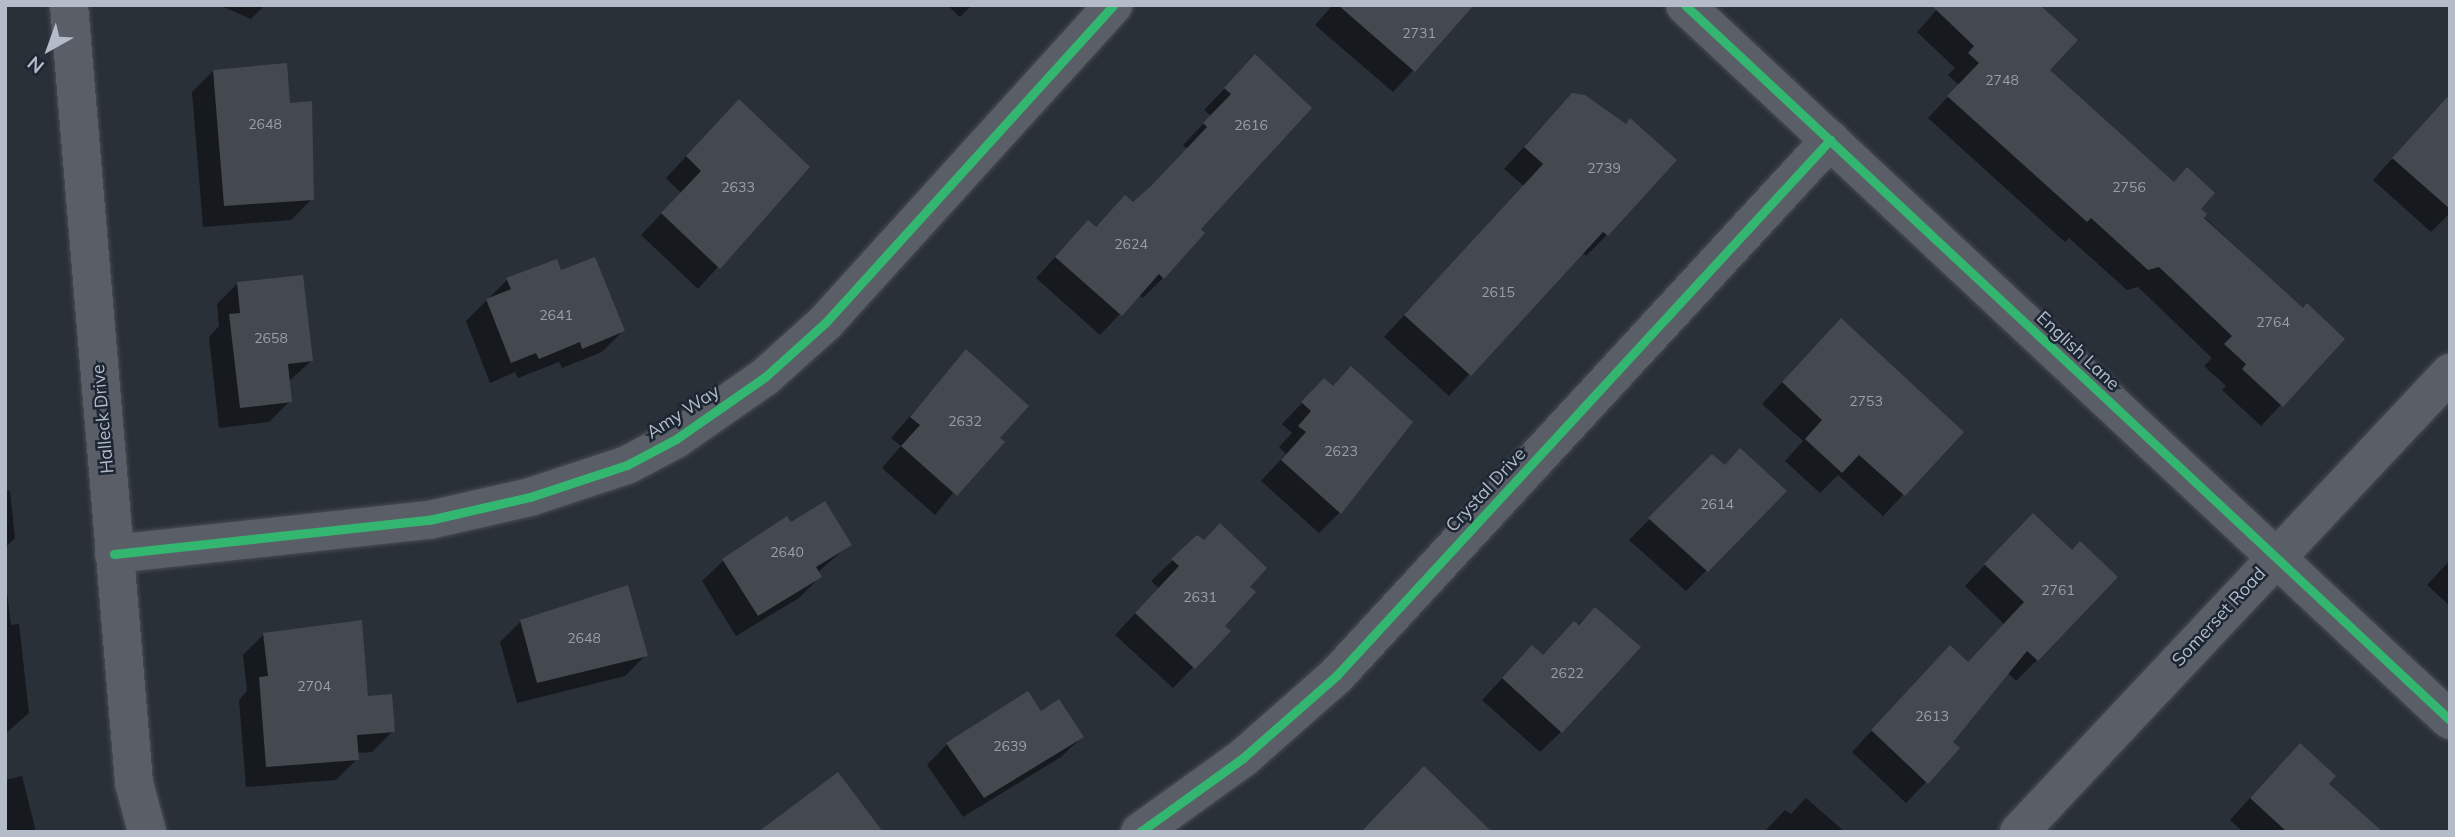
<!DOCTYPE html>
<style>
body{margin:0}
#map{position:relative;width:2455px;height:837px;overflow:hidden;background:#2a3038;font-family:Mulish,sans-serif}
div>[style]{position:absolute}
.shadow>*{inset:0;background:#0007}
.building>*{inset:0;background:#444950}
.roads{filter:drop-shadow(0 0 2px #484c53) drop-shadow(0 0 2px #484c53)}
.minor>*{height:38px;margin:-19px;padding:0 19px;transform-origin:19px;border-radius:19px;background:#5a5e66}
.cycleway>*{height:9px;margin:-4.5px;padding:0 4.5px;transform-origin:4.5px;border-radius:4.5px;background:#33b770}
span{translate:-50% -50%;white-space:nowrap;text-align:center;line-height:1.15;-webkit-text-stroke:5px #1d2633;paint-order:stroke}
.number-label{font-size:14px;color:#989fab}
.number-label span{-webkit-text-stroke-width:0}
.street-label{font-size:18px;color:#b4bcc9}
.frame{position:absolute;inset:0;border:7px solid #b4bcc9;pointer-events:none}
.north{position:absolute;left:14px;top:14px;width:70px;height:70px;-webkit-text-stroke:5px #1d2633;paint-order:stroke;rotate:220deg;font-size:19px;font-weight:700;line-height:28px;text-align:center;color:#b4bcc9}
.north::after{content:'';display:block;margin:auto;width:24px;height:32px;background:#b4bcc9;clip-path:polygon(50% 0,100% 100%,50% 72%,0 100%)}
</style>
<div id="map">
<div class="shadow">
<i style="clip-path:polygon(219px 5px,265px 5px,251px 19px)"></i>
<i style="clip-path:polygon(947px 5px,972px 5px,960px 17px)"></i>
<i style="clip-path:polygon(1333px 5px,1457px 5px,1461px 18px,1393px 92px,1315px 25px)"></i>
<i style="clip-path:polygon(1941px 5px,2048px 70px,2303px 310px,2343px 339px,2261px 426px,2222px 390px,2226px 386px,2204px 366px,2212px 358px,2138px 287px,2127px 290px,2069px 238px,2065px 242px,1928px 118px,1959px 85px,1948px 75px,1955px 68px,1917px 32px)"></i>
<i style="clip-path:polygon(1255px 57px,1199px 229px,1163px 278px,1143px 298px,1138px 295px,1100px 335px,1036px 278px,1088px 222px,1095px 228px,1125px 197px,1133px 204px,1188px 149px,1183px 145px,1211px 116px,1204px 110px)"></i>
<i style="clip-path:polygon(213px 71px,312px 199px,291px 220px,203px 227px,192px 92px)"></i>
<i style="clip-path:polygon(1572px 94px,1607px 235px,1586px 256px,1582px 252px,1449px 396px,1384px 337px,1524px 186px,1504px 169px)"></i>
<i style="clip-path:polygon(2450px 94px,2450px 213px,2431px 232px,2373px 180px)"></i>
<i style="clip-path:polygon(718px 122px,808px 167px,698px 289px,641px 235px,681px 193px,666px 178px)"></i>
<i style="clip-path:polygon(560px 272px,623px 331px,602px 352px,562px 368px,559px 362px,518px 378px,515px 372px,490px 383px,466px 321px,507px 280px)"></i>
<i style="clip-path:polygon(238px 283px,311px 361px,288px 382px,290px 401px,269px 422px,219px 428px,209px 337px,219px 326px,217px 304px)"></i>
<i style="clip-path:polygon(1820px 341px,1962px 432px,1883px 516px,1838px 475px,1820px 493px,1785px 461px,1803px 441px,1762px 404px)"></i>
<i style="clip-path:polygon(966px 352px,998px 438px,935px 515px,882px 468px,901px 446px,891px 438px)"></i>
<i style="clip-path:polygon(1324px 380px,1340px 512px,1319px 533px,1261px 481px,1286px 454px,1279px 447px,1292px 433px,1282px 424px)"></i>
<i style="clip-path:polygon(1712px 456px,1724px 467px,1784px 491px,1686px 591px,1629px 540px)"></i>
<i style="clip-path:polygon(5px 491px,10px 491px,15px 538px,5px 548px)"></i>
<i style="clip-path:polygon(787px 519px,791px 525px,850px 544px,817px 573px,820px 577px,799px 598px,736px 636px,702px 581px,723px 561px)"></i>
<i style="clip-path:polygon(2012px 536px,2037px 660px,2016px 681px,2007px 672px,1951px 742px,1926px 782px,1906px 803px,1852px 752px,1929px 668px,1967px 664px,2004px 624px,1965px 586px)"></i>
<i style="clip-path:polygon(1197px 537px,1247px 587px,1223px 626px,1228px 631px,1173px 688px,1115px 635px,1159px 588px,1151px 581px)"></i>
<i style="clip-path:polygon(2450px 560px,2450px 606px,2427px 585px)"></i>
<i style="clip-path:polygon(5px 576px,11px 625px,19px 624px,29px 713px,5px 734px)"></i>
<i style="clip-path:polygon(1595px 609px,1561px 732px,1540px 752px,1482px 700px,1532px 647px,1542px 657px)"></i>
<i style="clip-path:polygon(521px 621px,646px 655px,625px 676px,517px 703px,500px 642px)"></i>
<i style="clip-path:polygon(264px 634px,367px 698px,393px 731px,372px 752px,356px 753px,357px 759px,336px 780px,246px 787px,239px 700px,247px 691px,243px 655px)"></i>
<i style="clip-path:polygon(1082px 737px,1061px 757px,963px 817px,927px 765px,947px 744px)"></i>
<i style="clip-path:polygon(2279px 766px,2327px 784px,2381px 832px,2243px 832px,2230px 820px)"></i>
<i style="clip-path:polygon(22px 776px,36px 832px,5px 832px,5px 780px)"></i>
<i style="clip-path:polygon(1806px 798px,1845px 832px,1764px 832px,1785px 810px,1791px 814px)"></i>
</div>
<div class="building">
<i style="clip-path:polygon(1338px 5px,1474px 5px,1415px 72px)"></i>
<i style="clip-path:polygon(1931px 5px,2040px 5px,2078px 40px,2050px 70px,2174px 182px,2187px 167px,2215px 193px,2201px 209px,2207px 214px,2204px 218px,2303px 308px,2307px 303px,2345px 339px,2283px 407px,2242px 369px,2246px 364px,2224px 344px,2232px 336px,2159px 267px,2148px 270px,2091px 218px,2087px 222px,1947px 96px,1979px 63px,1968px 53px,1974px 46px)"></i>
<i style="clip-path:polygon(1255px 54px,1312px 108px,1201px 229px,1205px 233px,1164px 279px,1159px 274px,1122px 316px,1055px 257px,1088px 220px,1096px 227px,1125px 195px,1133px 202px,1152px 185px,1207px 127px,1203px 123px,1231px 94px,1224px 88px)"></i>
<i style="clip-path:polygon(287px 63px,290px 103px,312px 101px,314px 200px,224px 206px,213px 70px)"></i>
<i style="clip-path:polygon(1572px 93px,1585px 95px,1626px 124px,1630px 118px,1677px 160px,1608px 236px,1603px 232px,1471px 376px,1404px 315px,1543px 164px,1524px 147px)"></i>
<i style="clip-path:polygon(2450px 94px,2450px 209px,2392px 158px)"></i>
<i style="clip-path:polygon(739px 99px,810px 167px,720px 269px,661px 213px,701px 171px,686px 156px)"></i>
<i style="clip-path:polygon(595px 257px,625px 331px,582px 349px,580px 342px,539px 359px,536px 353px,511px 363px,486px 299px,511px 289px,506px 278px,557px 259px,561px 270px)"></i>
<i style="clip-path:polygon(303px 275px,313px 361px,288px 364px,292px 402px,240px 408px,229px 314px,240px 313px,237px 282px)"></i>
<i style="clip-path:polygon(1841px 318px,1964px 432px,1905px 496px,1859px 455px,1842px 473px,1805px 439px,1822px 420px,1782px 382px)"></i>
<i style="clip-path:polygon(966px 349px,1029px 406px,1000px 438px,1005px 442px,957px 496px,901px 446px,920px 425px,910px 417px)"></i>
<i style="clip-path:polygon(1351px 366px,1413px 422px,1341px 514px,1281px 460px,1306px 432px,1298px 426px,1311px 411px,1301px 402px,1324px 378px,1333px 386px)"></i>
<i style="clip-path:polygon(1740px 448px,1787px 491px,1708px 572px,1648px 518px,1712px 454px,1725px 465px)"></i>
<i style="clip-path:polygon(825px 501px,852px 545px,816px 567px,822px 577px,758px 616px,722px 559px,787px 516px,791px 522px)"></i>
<i style="clip-path:polygon(2033px 513px,2072px 550px,2080px 541px,2118px 577px,2038px 661px,2027px 651px,1953px 742px,1960px 748px,1928px 784px,1871px 730px,1950px 645px,1968px 662px,2024px 602px,1984px 564px)"></i>
<i style="clip-path:polygon(1220px 523px,1267px 568px,1250px 587px,1256px 592px,1225px 626px,1231px 631px,1195px 669px,1135px 613px,1179px 566px,1171px 559px,1197px 535px,1204px 540px)"></i>
<i style="clip-path:polygon(628px 585px,648px 656px,537px 683px,520px 620px)"></i>
<i style="clip-path:polygon(1595px 607px,1641px 647px,1562px 733px,1502px 678px,1532px 645px,1543px 655px,1574px 621px,1579px 625px)"></i>
<i style="clip-path:polygon(362px 620px,368px 696px,392px 694px,395px 732px,357px 735px,359px 760px,266px 767px,259px 677px,268px 676px,263px 633px)"></i>
<i style="clip-path:polygon(1028px 691px,1041px 711px,1059px 699px,1084px 737px,984px 798px,946px 743px)"></i>
<i style="clip-path:polygon(2300px 743px,2336px 776px,2329px 784px,2383px 832px,2287px 832px,2250px 798px)"></i>
<i style="clip-path:polygon(1424px 766px,1492px 832px,1361px 832px)"></i>
<i style="clip-path:polygon(838px 772px,883px 832px,758px 832px)"></i>
</div>
<div class="roads">
<div class="minor">
<i style="left:69px;top:5px;width:781px;rotate:85.22deg"></i>
<i style="left:134px;top:783px;width:51px;rotate:75.1deg"></i>
<i style="left:1685px;top:5px;width:1047px;rotate:43.07deg"></i>
<i style="left:114px;top:554px;width:317px;rotate:-6.2deg"></i>
<i style="left:429px;top:520px;width:104px;rotate:-12.8deg"></i>
<i style="left:530px;top:497px;width:102px;rotate:-18.3deg"></i>
<i style="left:627px;top:465px;width:55px;rotate:-28deg"></i>
<i style="left:676px;top:439px;width:108px;rotate:-34.9deg"></i>
<i style="left:765px;top:377px;width:82px;rotate:-42deg"></i>
<i style="left:826px;top:322px;width:428px;rotate:-47.8deg"></i>
<i style="left:1140px;top:832px;width:127px;rotate:-35.7deg"></i>
<i style="left:1243px;top:758px;width:125px;rotate:-41.4deg"></i>
<i style="left:1337px;top:675px;width:728px;rotate:-47.34deg"></i>
<i style="left:2019px;top:832px;width:630px;rotate:-46.8deg"></i>
</div>
</div>
<div class="cycleway">
<i style="left:1685px;top:5px;width:1047px;rotate:43.07deg"></i>
<i style="left:114px;top:554px;width:317px;rotate:-6.2deg"></i>
<i style="left:429px;top:520px;width:104px;rotate:-12.8deg"></i>
<i style="left:530px;top:497px;width:102px;rotate:-18.3deg"></i>
<i style="left:627px;top:465px;width:55px;rotate:-28deg"></i>
<i style="left:676px;top:439px;width:108px;rotate:-34.9deg"></i>
<i style="left:765px;top:377px;width:82px;rotate:-42deg"></i>
<i style="left:826px;top:322px;width:428px;rotate:-47.8deg"></i>
<i style="left:1140px;top:832px;width:127px;rotate:-35.7deg"></i>
<i style="left:1243px;top:758px;width:125px;rotate:-41.4deg"></i>
<i style="left:1337px;top:675px;width:728px;rotate:-47.34deg"></i>
</div>
<div class="number-label">
<span style="left:1419px;top:33px">2731</span>
<span style="left:2002px;top:80px">2748</span>
<span style="left:265px;top:124px">2648</span>
<span style="left:1251px;top:125px">2616</span>
<span style="left:1604px;top:168px">2739</span>
<span style="left:738px;top:187px">2633</span>
<span style="left:2129px;top:187px">2756</span>
<span style="left:1131px;top:244px">2624</span>
<span style="left:1498px;top:292px">2615</span>
<span style="left:556px;top:315px">2641</span>
<span style="left:2273px;top:322px">2764</span>
<span style="left:271px;top:338px">2658</span>
<span style="left:1866px;top:401px">2753</span>
<span style="left:965px;top:421px">2632</span>
<span style="left:1341px;top:451px">2623</span>
<span style="left:1717px;top:504px">2614</span>
<span style="left:787px;top:552px">2640</span>
<span style="left:2058px;top:590px">2761</span>
<span style="left:1200px;top:597px">2631</span>
<span style="left:584px;top:638px">2648</span>
<span style="left:1567px;top:673px">2622</span>
<span style="left:314px;top:686px">2704</span>
<span style="left:1932px;top:716px">2613</span>
<span style="left:1010px;top:746px">2639</span>
</div>
<div class="street-label">
<span style="left:2078px;top:351px;rotate:43deg">English Lane</span>
<span style="left:683px;top:412px;rotate:-33deg">Amy Way</span>
<span style="left:103px;top:419px;rotate:-95deg">Halleck Drive</span>
<span style="left:1486px;top:490px;rotate:-47deg">Crystal Drive</span>
<span style="left:2219px;top:617px;rotate:-47deg">Somerset Road</span>
</div>
<div class="frame"></div>
<div class="north">N</div>
</div>
